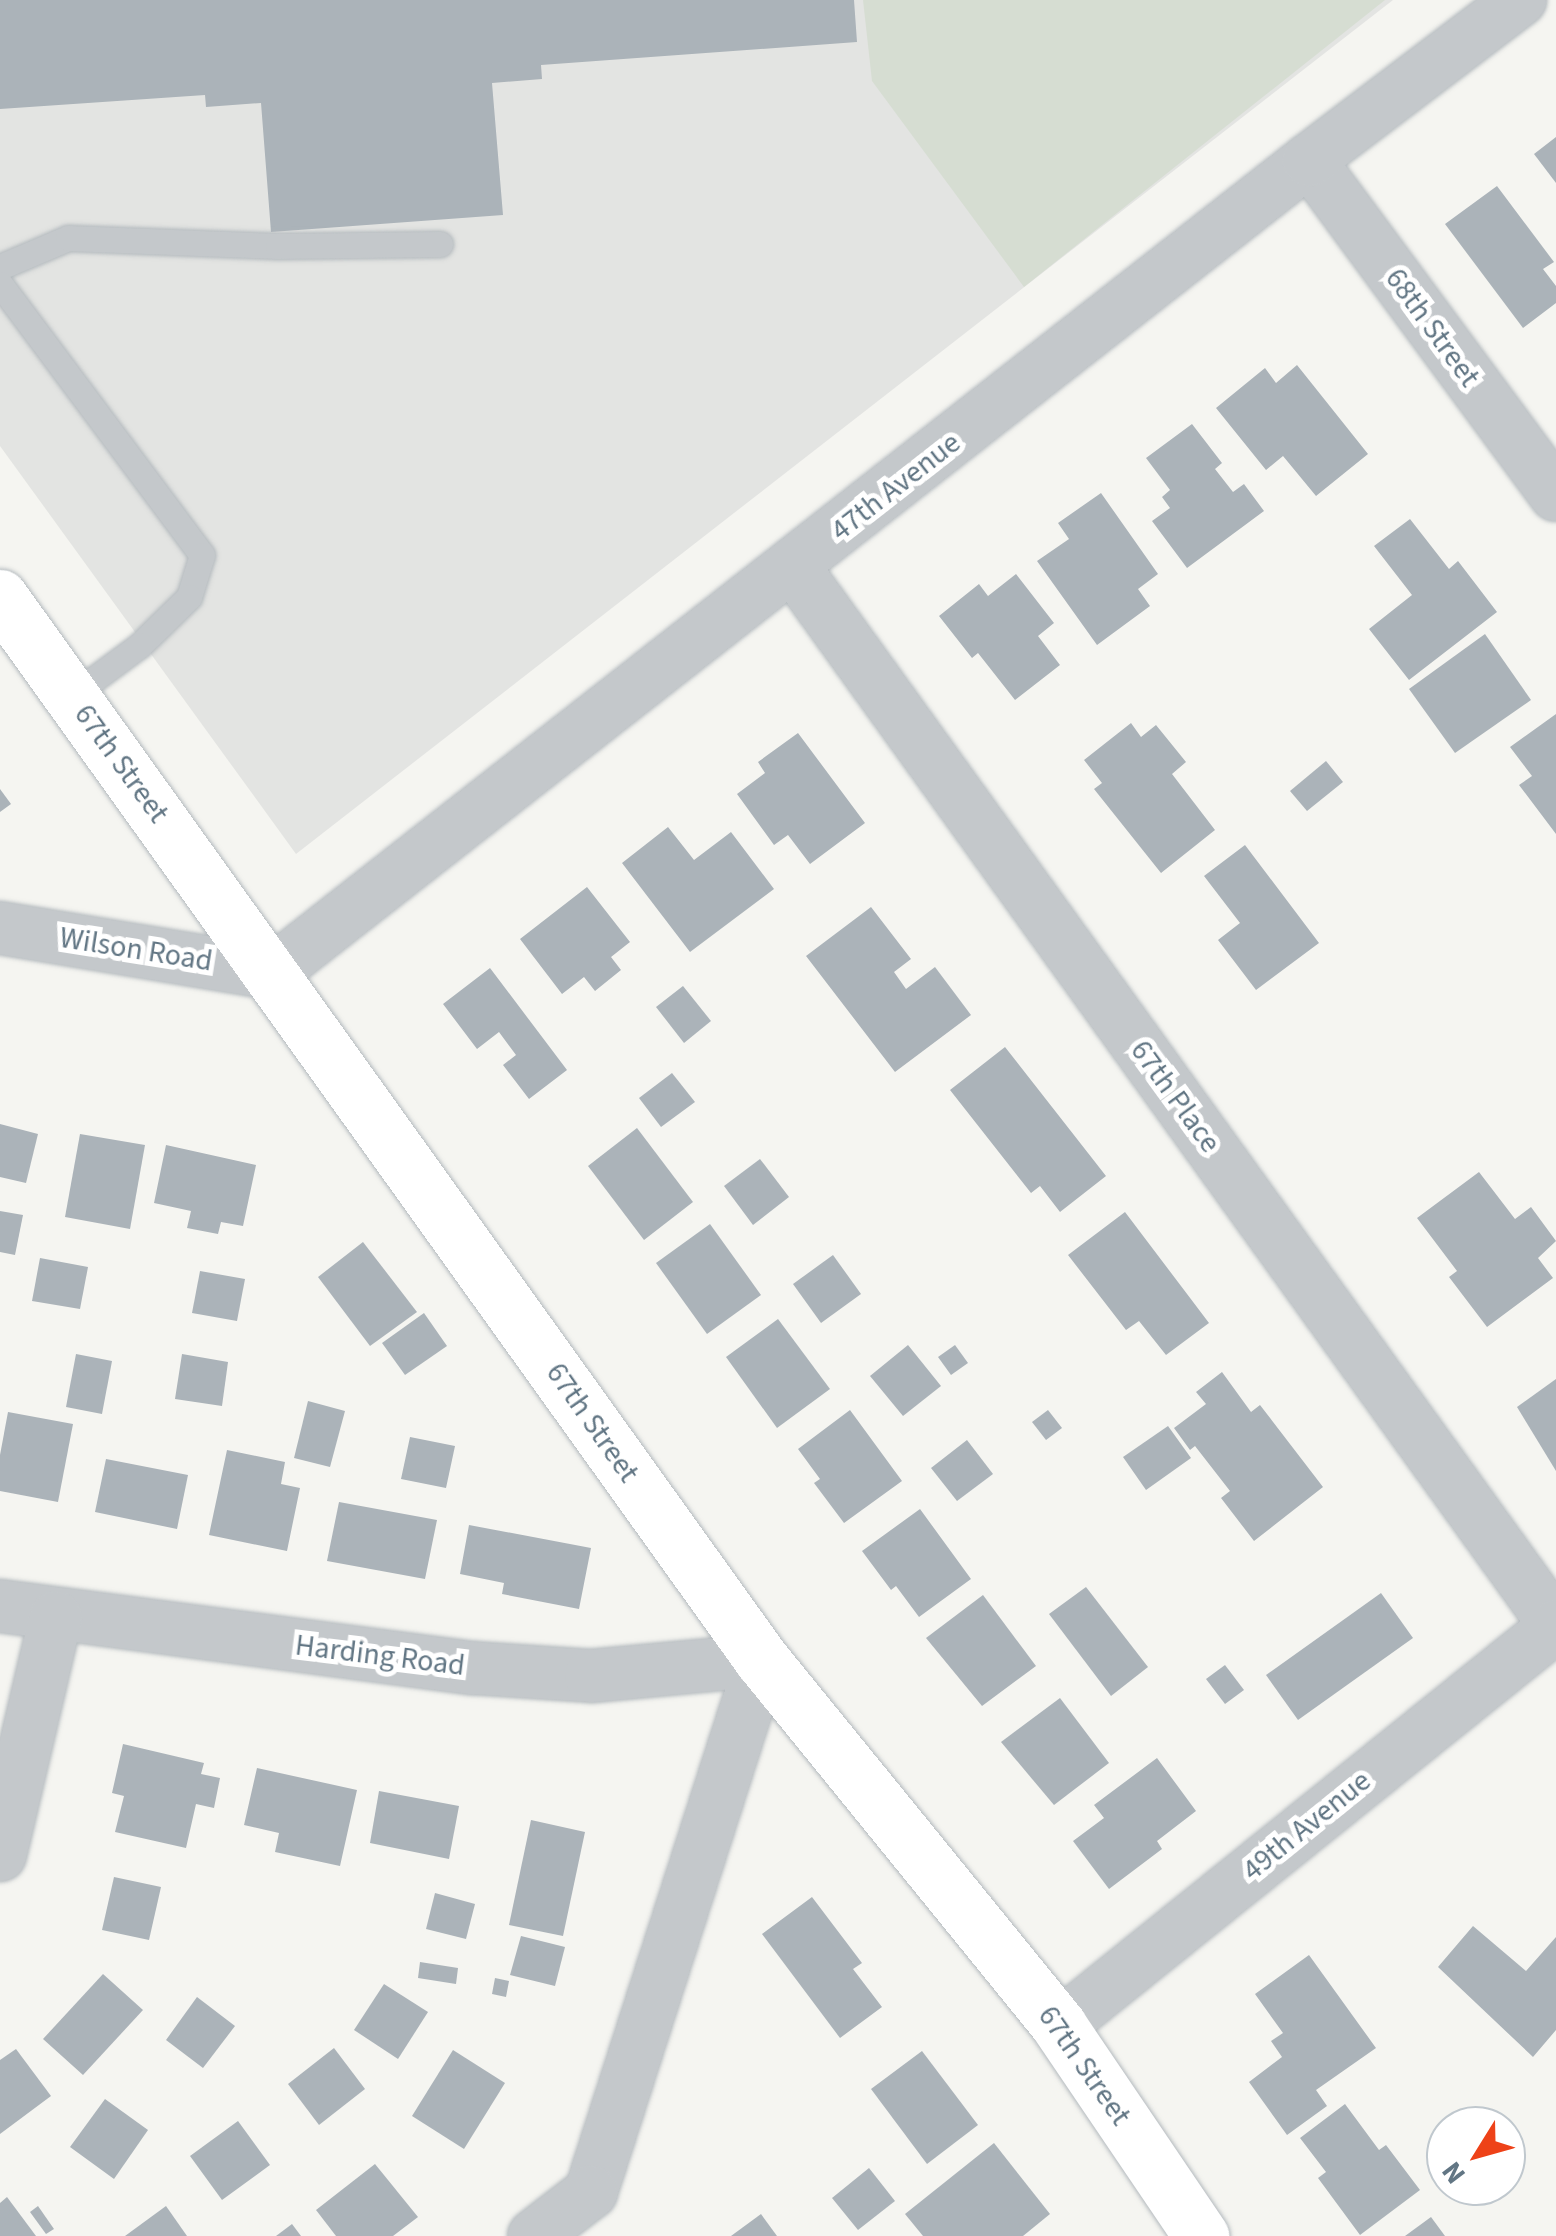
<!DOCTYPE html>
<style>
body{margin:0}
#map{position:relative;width:1556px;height:2236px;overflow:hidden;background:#f5f5f1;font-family:"Source Sans 3",sans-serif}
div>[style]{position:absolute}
.built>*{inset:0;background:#e3e4e2}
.green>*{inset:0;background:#d6ddd2}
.building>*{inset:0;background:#abb3b9}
.roads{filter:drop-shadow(0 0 2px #b4babe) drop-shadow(0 0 2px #b4babe)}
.lane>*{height:25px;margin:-12.5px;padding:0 12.5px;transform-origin:12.5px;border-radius:12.5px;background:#c4c8cb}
.street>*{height:52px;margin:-26px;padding:0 26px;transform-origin:26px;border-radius:26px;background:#c4c8cb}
.secondary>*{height:55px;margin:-27.5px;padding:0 27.5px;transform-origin:27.5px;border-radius:27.5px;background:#fff}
span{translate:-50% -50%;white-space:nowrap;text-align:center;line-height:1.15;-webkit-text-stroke:10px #fff;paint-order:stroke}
.street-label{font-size:30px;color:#627684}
.north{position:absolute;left:1426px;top:2106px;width:100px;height:100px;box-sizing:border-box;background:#fff;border:2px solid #c0c8ce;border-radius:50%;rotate:233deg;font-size:28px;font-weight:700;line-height:40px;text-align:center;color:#627684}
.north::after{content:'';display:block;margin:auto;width:35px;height:45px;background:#ee4218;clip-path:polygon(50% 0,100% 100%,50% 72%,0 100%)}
</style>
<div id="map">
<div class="built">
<i style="clip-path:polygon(0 0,1393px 0,296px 854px,0 446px)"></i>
</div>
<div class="green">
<i style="clip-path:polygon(863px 0,1385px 0,1024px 287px,872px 81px)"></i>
</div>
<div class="building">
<i style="clip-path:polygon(0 0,854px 0,857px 42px,541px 65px,542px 79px,492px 83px,503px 215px,271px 232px,261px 103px,206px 107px,205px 95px,0 109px)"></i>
<i style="clip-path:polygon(1556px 137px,1556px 183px,1534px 154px)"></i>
<i style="clip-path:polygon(1497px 186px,1554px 262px,1543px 269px,1556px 286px,1556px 303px,1523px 328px,1445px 224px)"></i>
<i style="clip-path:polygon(1297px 365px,1368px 454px,1316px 496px,1283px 456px,1266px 470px,1216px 408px,1265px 368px,1276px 383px)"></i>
<i style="clip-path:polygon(1192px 424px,1222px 463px,1215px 469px,1233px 492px,1244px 484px,1264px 511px,1187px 568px,1152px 521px,1170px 508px,1162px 497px,1170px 490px,1146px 458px)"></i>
<i style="clip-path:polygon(1101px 493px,1158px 574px,1138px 589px,1150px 606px,1097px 645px,1037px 561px,1069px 539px,1058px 523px)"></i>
<i style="clip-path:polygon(1410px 519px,1449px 569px,1458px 561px,1497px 612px,1409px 680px,1369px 629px,1412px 595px,1374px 546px)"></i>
<i style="clip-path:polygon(1016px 574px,1054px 623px,1038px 636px,1060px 665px,1015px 700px,978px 653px,972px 658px,939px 616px,979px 584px,988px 596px)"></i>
<i style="clip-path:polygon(1485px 634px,1531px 700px,1455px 753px,1409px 689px)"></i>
<i style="clip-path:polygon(1556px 714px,1556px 834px,1519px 785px,1532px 776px,1510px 747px)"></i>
<i style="clip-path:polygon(1131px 723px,1141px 737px,1156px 725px,1186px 762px,1172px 774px,1215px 830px,1161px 873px,1094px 789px,1102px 783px,1084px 760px)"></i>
<i style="clip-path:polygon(798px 733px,865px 823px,810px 864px,788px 835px,774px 845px,737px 794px,765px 773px,758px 762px)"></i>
<i style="clip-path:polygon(1326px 761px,1343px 782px,1307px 811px,1290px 791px)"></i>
<i style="clip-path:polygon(0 789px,11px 804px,0 812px)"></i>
<i style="clip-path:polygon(668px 827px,694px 860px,731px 832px,774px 889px,690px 952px,622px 863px)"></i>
<i style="clip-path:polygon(1245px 845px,1319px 943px,1256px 990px,1218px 940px,1240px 923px,1204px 876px)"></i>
<i style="clip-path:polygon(587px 887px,630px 942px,611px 957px,621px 970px,595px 991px,584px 977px,562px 994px,520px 939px)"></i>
<i style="clip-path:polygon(871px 907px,911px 959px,894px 972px,906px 989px,935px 967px,971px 1015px,895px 1072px,806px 956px)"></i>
<i style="clip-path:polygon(490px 968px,567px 1070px,529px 1099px,503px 1065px,516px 1055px,499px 1032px,477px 1049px,443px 1004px)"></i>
<i style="clip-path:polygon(683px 986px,711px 1021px,684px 1043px,656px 1007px)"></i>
<i style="clip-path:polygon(1005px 1047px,1106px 1176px,1060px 1212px,1040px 1186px,1031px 1193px,950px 1090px)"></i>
<i style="clip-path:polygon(672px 1073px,695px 1102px,661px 1127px,639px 1098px)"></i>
<i style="clip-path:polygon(0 1124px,38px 1134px,26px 1183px,0 1177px)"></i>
<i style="clip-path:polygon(637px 1128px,693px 1202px,644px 1240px,588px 1166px)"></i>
<i style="clip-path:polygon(80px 1134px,145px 1145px,130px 1229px,65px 1217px)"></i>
<i style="clip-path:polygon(166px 1145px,256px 1165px,243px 1226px,221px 1222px,218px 1234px,187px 1228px,191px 1211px,154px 1203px)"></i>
<i style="clip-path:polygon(760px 1159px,789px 1197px,753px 1225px,724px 1186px)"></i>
<i style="clip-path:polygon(1479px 1172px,1515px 1219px,1531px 1207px,1556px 1241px,1538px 1258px,1553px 1278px,1487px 1327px,1449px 1277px,1457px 1271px,1417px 1218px)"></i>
<i style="clip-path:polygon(0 1211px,23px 1215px,15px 1255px,0 1252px)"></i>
<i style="clip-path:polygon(1125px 1212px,1209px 1323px,1166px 1355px,1139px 1321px,1126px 1330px,1068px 1255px)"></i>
<i style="clip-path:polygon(710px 1224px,761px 1295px,707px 1334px,656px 1263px)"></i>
<i style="clip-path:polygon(363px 1242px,417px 1312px,370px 1346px,318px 1277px)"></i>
<i style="clip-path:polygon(833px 1255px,861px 1294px,821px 1323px,793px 1284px)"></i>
<i style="clip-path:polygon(40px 1258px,88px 1267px,80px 1309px,32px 1301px)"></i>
<i style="clip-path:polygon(200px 1271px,245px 1279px,237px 1321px,192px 1313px)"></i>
<i style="clip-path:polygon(424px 1313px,447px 1346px,405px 1375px,382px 1343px)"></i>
<i style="clip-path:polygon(778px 1319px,830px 1389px,777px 1428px,726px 1357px)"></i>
<i style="clip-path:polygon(908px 1345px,941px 1386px,903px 1416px,870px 1376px)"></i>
<i style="clip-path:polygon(955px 1345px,968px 1363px,951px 1375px,938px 1357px)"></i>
<i style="clip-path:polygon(76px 1354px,112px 1361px,102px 1414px,66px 1407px)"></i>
<i style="clip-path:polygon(182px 1354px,228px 1362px,222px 1406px,175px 1399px)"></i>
<i style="clip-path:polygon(1222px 1372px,1251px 1412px,1260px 1405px,1323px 1487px,1254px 1541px,1221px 1498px,1230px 1491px,1195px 1446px,1190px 1450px,1174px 1428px,1206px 1404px,1196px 1392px)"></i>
<i style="clip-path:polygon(1556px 1379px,1556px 1471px,1517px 1407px)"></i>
<i style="clip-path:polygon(308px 1401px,345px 1411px,330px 1467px,294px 1458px)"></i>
<i style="clip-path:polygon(850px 1410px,902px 1481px,844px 1523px,814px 1483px,820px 1479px,798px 1449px)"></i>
<i style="clip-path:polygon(1048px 1410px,1062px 1428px,1046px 1440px,1032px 1422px)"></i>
<i style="clip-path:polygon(8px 1412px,73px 1424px,58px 1502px,0 1491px,0 1455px)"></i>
<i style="clip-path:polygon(1168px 1426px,1191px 1458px,1146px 1490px,1123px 1457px)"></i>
<i style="clip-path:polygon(410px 1437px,455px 1446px,446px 1488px,401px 1479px)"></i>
<i style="clip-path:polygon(967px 1440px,993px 1474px,957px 1501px,931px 1468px)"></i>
<i style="clip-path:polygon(227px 1450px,285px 1462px,281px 1484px,300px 1488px,287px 1551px,209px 1535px)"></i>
<i style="clip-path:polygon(106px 1459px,188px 1475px,177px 1529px,95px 1512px)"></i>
<i style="clip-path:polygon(339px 1502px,437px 1520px,425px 1579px,327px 1561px)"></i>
<i style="clip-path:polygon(920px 1509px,971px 1579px,919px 1617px,896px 1586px,891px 1590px,862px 1551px)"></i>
<i style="clip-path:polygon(469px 1525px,591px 1548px,579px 1609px,502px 1594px,504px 1583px,460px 1574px)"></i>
<i style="clip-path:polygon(1086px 1587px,1148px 1667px,1111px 1696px,1049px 1614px)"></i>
<i style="clip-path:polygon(1381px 1593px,1413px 1638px,1298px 1720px,1266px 1675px)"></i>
<i style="clip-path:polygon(983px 1595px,1036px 1666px,982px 1706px,926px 1638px)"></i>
<i style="clip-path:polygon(1225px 1665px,1244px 1690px,1225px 1704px,1206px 1679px)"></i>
<i style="clip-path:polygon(1060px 1698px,1109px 1763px,1054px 1805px,1001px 1742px)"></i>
<i style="clip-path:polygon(123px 1744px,204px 1763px,201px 1774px,220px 1778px,214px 1808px,196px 1804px,186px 1848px,115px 1832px,124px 1796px,112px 1793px)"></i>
<i style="clip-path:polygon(1157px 1758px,1196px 1811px,1157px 1841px,1162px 1849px,1109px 1889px,1073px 1841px,1104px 1818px,1094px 1805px)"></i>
<i style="clip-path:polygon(257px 1768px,357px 1790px,340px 1866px,275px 1852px,279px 1833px,244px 1825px)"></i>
<i style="clip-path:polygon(379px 1791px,459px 1806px,449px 1859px,370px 1843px)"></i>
<i style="clip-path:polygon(531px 1820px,585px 1832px,563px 1936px,509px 1925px)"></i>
<i style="clip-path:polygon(114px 1877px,161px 1887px,149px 1940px,102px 1930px)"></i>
<i style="clip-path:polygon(435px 1893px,475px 1904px,466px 1939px,426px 1929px)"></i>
<i style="clip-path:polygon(812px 1897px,862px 1963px,853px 1969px,882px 2007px,840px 2038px,762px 1934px)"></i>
<i style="clip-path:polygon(1473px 1926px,1526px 1971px,1556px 1937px,1556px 2030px,1533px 2057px,1438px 1967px)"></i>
<i style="clip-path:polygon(521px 1936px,565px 1947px,555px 1986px,510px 1975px)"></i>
<i style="clip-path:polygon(1309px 1955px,1376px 2048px,1316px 2090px,1327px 2106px,1287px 2135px,1249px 2082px,1282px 2057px,1271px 2041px,1283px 2033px,1255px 1994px)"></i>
<i style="clip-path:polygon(420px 1962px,458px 1968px,456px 1984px,418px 1978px)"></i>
<i style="clip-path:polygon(103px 1974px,143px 2010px,83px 2075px,43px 2039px)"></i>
<i style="clip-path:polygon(495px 1978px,509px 1981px,506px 1997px,492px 1994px)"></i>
<i style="clip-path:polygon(384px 1984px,428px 2012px,398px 2059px,354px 2030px)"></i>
<i style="clip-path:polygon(197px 1997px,235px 2026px,203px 2068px,166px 2040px)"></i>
<i style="clip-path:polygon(334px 2048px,365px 2089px,319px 2125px,288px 2084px)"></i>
<i style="clip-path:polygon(16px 2049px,51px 2096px,0 2134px,0 2060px)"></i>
<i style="clip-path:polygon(453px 2050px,505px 2083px,464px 2149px,412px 2116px)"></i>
<i style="clip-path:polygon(922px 2051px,978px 2125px,927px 2164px,871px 2089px)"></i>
<i style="clip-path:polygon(105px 2099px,148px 2130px,114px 2179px,70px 2147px)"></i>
<i style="clip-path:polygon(1345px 2104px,1379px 2150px,1386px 2145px,1420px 2190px,1360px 2235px,1318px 2178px,1326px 2172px,1300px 2138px)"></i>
<i style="clip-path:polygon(238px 2121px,270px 2165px,222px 2200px,190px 2156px)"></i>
<i style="clip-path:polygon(994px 2143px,1050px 2214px,1023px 2236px,923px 2236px,905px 2214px)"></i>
<i style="clip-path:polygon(375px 2164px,418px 2217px,393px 2236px,336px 2236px,316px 2210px)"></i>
<i style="clip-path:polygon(869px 2168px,895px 2201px,858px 2230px,832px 2198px)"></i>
<i style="clip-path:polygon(7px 2197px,36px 2236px,0 2236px,0 2203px)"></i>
<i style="clip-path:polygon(38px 2206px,54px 2229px,46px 2234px,30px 2212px)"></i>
<i style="clip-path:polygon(166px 2206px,187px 2236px,125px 2236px)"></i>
<i style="clip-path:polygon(761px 2214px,777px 2236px,731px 2236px)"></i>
<i style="clip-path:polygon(1431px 2217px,1445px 2236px,1405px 2236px)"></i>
<i style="clip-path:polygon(292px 2224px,301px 2236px,276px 2236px)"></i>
</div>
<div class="roads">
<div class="lane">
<i style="left:0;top:267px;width:74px;rotate:-23.1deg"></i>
<i style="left:68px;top:238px;width:210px;rotate:2.2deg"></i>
<i style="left:278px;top:246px;width:162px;rotate:-0.7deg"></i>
<i style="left:0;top:284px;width:338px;rotate:53.3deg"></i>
<i style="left:202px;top:555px;width:44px;rotate:107.2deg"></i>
<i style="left:189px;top:597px;width:69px;rotate:135.6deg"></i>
<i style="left:140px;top:645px;width:86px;rotate:143.5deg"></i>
</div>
<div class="street">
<i style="left:1309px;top:160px;width:416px;rotate:53.6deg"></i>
<i style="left:794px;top:568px;width:1304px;rotate:54.24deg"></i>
<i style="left:0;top:928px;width:275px;rotate:9.4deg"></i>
<i style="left:271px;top:973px;width:1318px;rotate:-38.07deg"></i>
<i style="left:1309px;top:160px;width:265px;rotate:-37.2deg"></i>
<i style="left:0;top:1606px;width:476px;rotate:7.5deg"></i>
<i style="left:472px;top:1668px;width:119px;rotate:3.8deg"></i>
<i style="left:591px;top:1676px;width:172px;rotate:-5.3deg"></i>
<i style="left:762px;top:1660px;width:559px;rotate:107.82deg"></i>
<i style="left:591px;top:2192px;width:72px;rotate:142.3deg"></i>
<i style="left:0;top:1855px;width:244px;rotate:-76.8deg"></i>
<i style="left:1059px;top:2026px;width:638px;rotate:-38.83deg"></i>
</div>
<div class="secondary">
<i style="left:0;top:597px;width:1308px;rotate:54.37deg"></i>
<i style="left:762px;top:1660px;width:471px;rotate:50.9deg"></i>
<i style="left:1059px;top:2026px;width:254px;rotate:55.9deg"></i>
</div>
</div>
<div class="street-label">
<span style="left:1432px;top:328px;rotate:54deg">68th Street</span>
<span style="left:896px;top:487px;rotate:-38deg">47th Avenue</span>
<span style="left:121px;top:764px;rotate:54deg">67th Street</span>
<span style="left:136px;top:950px;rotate:9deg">Wilson Road</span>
<span style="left:1175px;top:1097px;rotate:54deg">67th Place</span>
<span style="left:592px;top:1423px;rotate:55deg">67th Street</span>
<span style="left:380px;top:1656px;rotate:7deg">Harding Road</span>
<span style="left:1307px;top:1826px;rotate:-39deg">49th Avenue</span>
<span style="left:1084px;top:2066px;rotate:55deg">67th Street</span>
</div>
<div class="north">N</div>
</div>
